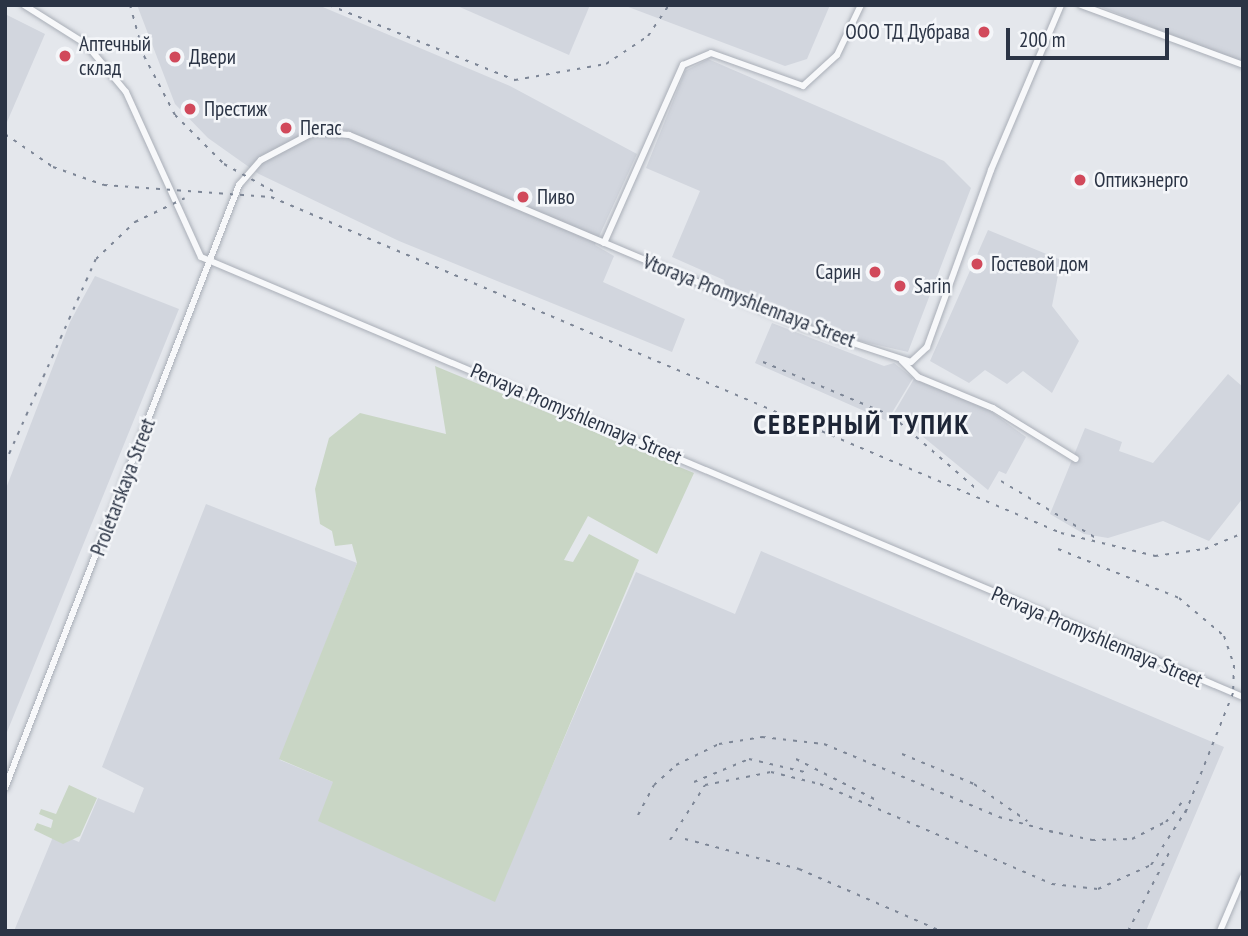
<!DOCTYPE html>
<meta charset="utf-8">
<style>
body{margin:0}
#map{position:relative;width:1248px;height:936px;overflow:hidden;background:#e4e7ec;font-family:"PT Sans Narrow",sans-serif}
div>[style]{position:absolute}
.built>*{inset:0;background:#d2d6de}
.green>*{inset:0;background:#c9d6c5}
.roads{filter:drop-shadow(0 0 2px #a9aeb7) drop-shadow(0 0 2px #a9aeb7)}
.minor>*{height:6px;margin:-3px;padding:0 3px;transform-origin:3px;border-radius:3px;background:#f7f8fa}
.rail>*{height:2px;margin-top:-1px;transform-origin:0;background:repeating-linear-gradient(90deg,#7d8696 0 3.5px,transparent 0 10.5px)}
.dots>*{width:19px;height:19px;translate:-50% -50%;box-sizing:border-box;border:4px solid #f4f6f9;border-radius:50%}
span{translate:-50% -50%;white-space:nowrap;text-align:center;line-height:1.15;-webkit-text-stroke:5px #f4f6f9;paint-order:stroke}
.poi-label{font-size:21px;color:#2b3445}
.right{translate:-100% -50%;text-align:right}
.left{translate:0 -50%;text-align:left}
.street-label{font-size:21px;color:#2b3445}
.district-label{font-size:28px;color:#1d2536;font-weight:700;letter-spacing:2px}
.frame{position:absolute;inset:0;border:7px solid #2b3445;pointer-events:none}
.scale{position:absolute;left:1006px;top:28px;width:163px;height:32px;box-sizing:border-box;border:4px solid #2b3445;border-top:0;padding-left:9px;font-size:21px;line-height:24px;white-space:nowrap;color:#2b3445;-webkit-text-stroke:5px #f4f6f9;paint-order:stroke}
</style>
<div id="map">
<div class="built">
<i style="clip-path:polygon(137px 5px,318px 5px,510px 86px,637px 154px,595px 245px,614px 256px,603px 282px,685px 319px,672px 352px,399px 241px,259px 174px,208px 138px,175px 104px)"></i>
<i style="clip-path:polygon(455px 5px,590px 5px,569px 55px)"></i>
<i style="clip-path:polygon(623px 5px,830px 5px,807px 59px,785px 66px)"></i>
<i style="clip-path:polygon(1096px 5px,1243px 5px,1243px 63px)"></i>
<i style="clip-path:polygon(5px 14px,45px 34px,7px 122px,5px 121px)"></i>
<i style="clip-path:polygon(708px 59px,944px 161px,971px 188px,908px 352px,838px 336px,726px 291px,724px 280px,672px 257px,700px 191px,646px 168px,685px 71px)"></i>
<i style="clip-path:polygon(988px 230px,1061px 260px,1052px 306px,1079px 341px,1052px 393px,1023px 371px,1007px 384px,985px 370px,969px 383px,930px 361px)"></i>
<i style="clip-path:polygon(95px 276px,179px 309px,5px 737px,5px 491px,70px 322px)"></i>
<i style="clip-path:polygon(772px 323px,884px 366px,894px 363px,913px 378px,887px 421px,755px 363px)"></i>
<i style="clip-path:polygon(1228px 374px,1243px 387px,1243px 498px,1209px 541px,1163px 521px,1108px 538px,1084px 534px,1050px 514px,1085px 428px,1122px 442px,1119px 451px,1153px 463px)"></i>
<i style="clip-path:polygon(914px 379px,985px 407px,1026px 437px,1006px 474px,999px 471px,988px 490px,894px 413px)"></i>
<i style="clip-path:polygon(206px 504px,357px 563px,280px 760px,333px 782px,494px 901px,636px 572px,735px 614px,761px 551px,1224px 747px,1146px 931px,14px 931px,55px 832px,79px 842px,98px 798px,134px 813px,144px 788px,102px 767px)"></i>
</div>
<div class="green">
<i style="clip-path:polygon(435px 366px,694px 473px,657px 554px,588px 516px,564px 560px,573px 562px,589px 534px,639px 560px,495px 902px,318px 821px,333px 782px,279px 759px,357px 563px,352px 544px,335px 546px,332px 531px,320px 524px,315px 489px,329px 438px,360px 413px,446px 434px)"></i>
<i style="clip-path:polygon(69px 785px,97px 798px,80px 836px,63px 844px,34px 830px,37px 823px,51px 828px,53px 820px,39px 814px,41px 809px,56px 814px)"></i>
</div>
<div class="roads">
<div class="minor">
<i style="left:24px;top:5px;width:73px;rotate:32.2deg"></i>
<i style="left:86px;top:44px;width:62px;rotate:50.2deg"></i>
<i style="left:126px;top:92px;width:181px;rotate:65.6deg"></i>
<i style="left:201px;top:257px;width:1131px;rotate:22.89deg"></i>
<i style="left:1081px;top:5px;width:173px;rotate:20.3deg"></i>
<i style="left:604px;top:243px;width:195px;rotate:-66.1deg"></i>
<i style="left:683px;top:65px;width:30px;rotate:-23deg"></i>
<i style="left:711px;top:53px;width:98px;rotate:19.7deg"></i>
<i style="left:803px;top:86px;width:46px;rotate:-42.4deg"></i>
<i style="left:837px;top:55px;width:55px;rotate:-64.4deg"></i>
<i style="left:902px;top:361px;width:23px;rotate:45deg"></i>
<i style="left:918px;top:377px;width:81px;rotate:22.5deg"></i>
<i style="left:993px;top:408px;width:97px;rotate:31.6deg"></i>
<i style="left:5px;top:788px;width:647px;rotate:-68.79deg"></i>
<i style="left:239px;top:185px;width:33px;rotate:-49deg"></i>
<i style="left:261px;top:160px;width:60px;rotate:-27.8deg"></i>
<i style="left:314px;top:132px;width:35px;rotate:5deg"></i>
<i style="left:349px;top:135px;width:497px;rotate:22.9deg"></i>
<i style="left:807px;top:328px;width:109px;rotate:18.1deg"></i>
<i style="left:911px;top:362px;width:22px;rotate:-43deg"></i>
<i style="left:927px;top:347px;width:188px;rotate:-70.1deg"></i>
<i style="left:991px;top:170px;width:179px;rotate:-67deg"></i>
<i style="left:1220px;top:931px;width:59px;rotate:-66.9deg"></i>
</div>
</div>
<div class="rail">
<i style="left:130px;top:5px;width:53px;rotate:74.6deg"></i>
<i style="left:144px;top:56px;width:67px;rotate:62.3deg"></i>
<i style="left:175px;top:115px;width:69px;rotate:45deg"></i>
<i style="left:224px;top:164px;width:56px;rotate:28.9deg"></i>
<i style="left:329px;top:5px;width:201px;rotate:22deg"></i>
<i style="left:515px;top:80px;width:92px;rotate:-10deg"></i>
<i style="left:606px;top:64px;width:50px;rotate:-33.7deg"></i>
<i style="left:648px;top:36px;width:37px;rotate:-56deg"></i>
<i style="left:5px;top:134px;width:58px;rotate:34.5deg"></i>
<i style="left:53px;top:167px;width:54px;rotate:19.4deg"></i>
<i style="left:104px;top:185px;width:167px;rotate:4.1deg"></i>
<i style="left:271px;top:197px;width:858px;rotate:23.04deg"></i>
<i style="left:1061px;top:533px;width:97px;rotate:13.7deg"></i>
<i style="left:1155px;top:556px;width:50px;rotate:-8deg"></i>
<i style="left:1205px;top:549px;width:41px;rotate:-22.8deg"></i>
<i style="left:763px;top:362px;width:140px;rotate:22.7deg"></i>
<i style="left:892px;top:416px;width:115px;rotate:40.8deg"></i>
<i style="left:5px;top:463px;width:223px;rotate:-66deg"></i>
<i style="left:96px;top:259px;width:54px;rotate:-43.5deg"></i>
<i style="left:135px;top:222px;width:55px;rotate:-25.6deg"></i>
<i style="left:1001px;top:481px;width:111px;rotate:31deg"></i>
<i style="left:1058px;top:549px;width:131px;rotate:22deg"></i>
<i style="left:1179px;top:598px;width:59px;rotate:40.2deg"></i>
<i style="left:1224px;top:636px;width:31px;rotate:71deg"></i>
<i style="left:1234px;top:665px;width:28px;rotate:92deg"></i>
<i style="left:1233px;top:693px;width:132px;rotate:111.7deg"></i>
<i style="left:902px;top:754px;width:78px;rotate:22.6deg"></i>
<i style="left:974px;top:784px;width:65px;rotate:34.9deg"></i>
<i style="left:796px;top:759px;width:90px;rotate:27.1deg"></i>
<i style="left:694px;top:782px;width:60px;rotate:-22.7deg"></i>
<i style="left:749px;top:759px;width:57px;rotate:13.1deg"></i>
<i style="left:638px;top:815px;width:34px;rotate:-62deg"></i>
<i style="left:654px;top:785px;width:30px;rotate:-42deg"></i>
<i style="left:676px;top:765px;width:48px;rotate:-26deg"></i>
<i style="left:719px;top:744px;width:44px;rotate:-9.2deg"></i>
<i style="left:762px;top:737px;width:62px;rotate:6.4deg"></i>
<i style="left:824px;top:744px;width:190px;rotate:22.6deg"></i>
<i style="left:999px;top:817px;width:60px;rotate:15.4deg"></i>
<i style="left:1049px;top:831px;width:44px;rotate:11.8deg"></i>
<i style="left:1092px;top:840px;width:40px;rotate:-1.4deg"></i>
<i style="left:1132px;top:839px;width:38px;rotate:-27deg"></i>
<i style="left:1166px;top:822px;width:28px;rotate:-51deg"></i>
<i style="left:685px;top:839px;width:118px;rotate:14.7deg"></i>
<i style="left:799px;top:869px;width:155px;rotate:23.6deg"></i>
<i style="left:670px;top:840px;width:65px;rotate:-57.5deg"></i>
<i style="left:705px;top:785px;width:67px;rotate:-11.1deg"></i>
<i style="left:771px;top:772px;width:50px;rotate:13.8deg"></i>
<i style="left:820px;top:784px;width:253px;rotate:23.3deg"></i>
<i style="left:1052px;top:884px;width:46px;rotate:6.2deg"></i>
<i style="left:1098px;top:889px;width:58px;rotate:-24.4deg"></i>
<i style="left:1151px;top:865px;width:67px;rotate:-57.3deg"></i>
<i style="left:1128px;top:931px;width:90px;rotate:-62.3deg"></i>
</div>
<div class="dots">
<i style="left:984px;top:32px;background:#d1495b"></i>
<i style="left:65px;top:56px;background:#d1495b"></i>
<i style="left:175px;top:57px;background:#d1495b"></i>
<i style="left:190px;top:109px;background:#d1495b"></i>
<i style="left:286px;top:128px;background:#d1495b"></i>
<i style="left:1080px;top:180px;background:#d1495b"></i>
<i style="left:523px;top:197px;background:#d1495b"></i>
<i style="left:977px;top:264px;background:#d1495b"></i>
<i style="left:875px;top:272px;background:#d1495b"></i>
<i style="left:900px;top:286px;background:#d1495b"></i>
</div>
<div class="poi-label">
<span class="right" style="left:970px;top:32px">ООО ТД Дубрава</span>
<span class="left" style="left:79px;top:56px">Аптечный<br>склад</span>
<span class="left" style="left:189px;top:57px">Двери</span>
<span class="left" style="left:204px;top:109px">Престиж</span>
<span class="left" style="left:300px;top:128px">Пегас</span>
<span class="left" style="left:1094px;top:180px">Оптикэнерго</span>
<span class="left" style="left:537px;top:197px">Пиво</span>
<span class="left" style="left:991px;top:264px">Гостевой дом</span>
<span class="right" style="left:861px;top:272px">Сарин</span>
<span class="left" style="left:914px;top:286px">Sarin</span>
</div>
<div class="street-label">
<span style="left:749px;top:301px;rotate:21deg">Vtoraya Promyshlennaya Street</span>
<span style="left:576px;top:414px;rotate:23deg">Pervaya Promyshlennaya Street</span>
<span style="left:123px;top:487px;rotate:-69deg">Proletarskaya Street</span>
<span style="left:1097px;top:637px;rotate:23deg">Pervaya Promyshlennaya Street</span>
</div>
<div class="district-label">
<span style="left:862px;top:424px">СЕВЕРНЫЙ ТУПИК</span>
</div>
<div class="frame"></div>
<div class="scale">200 m</div>
</div>
